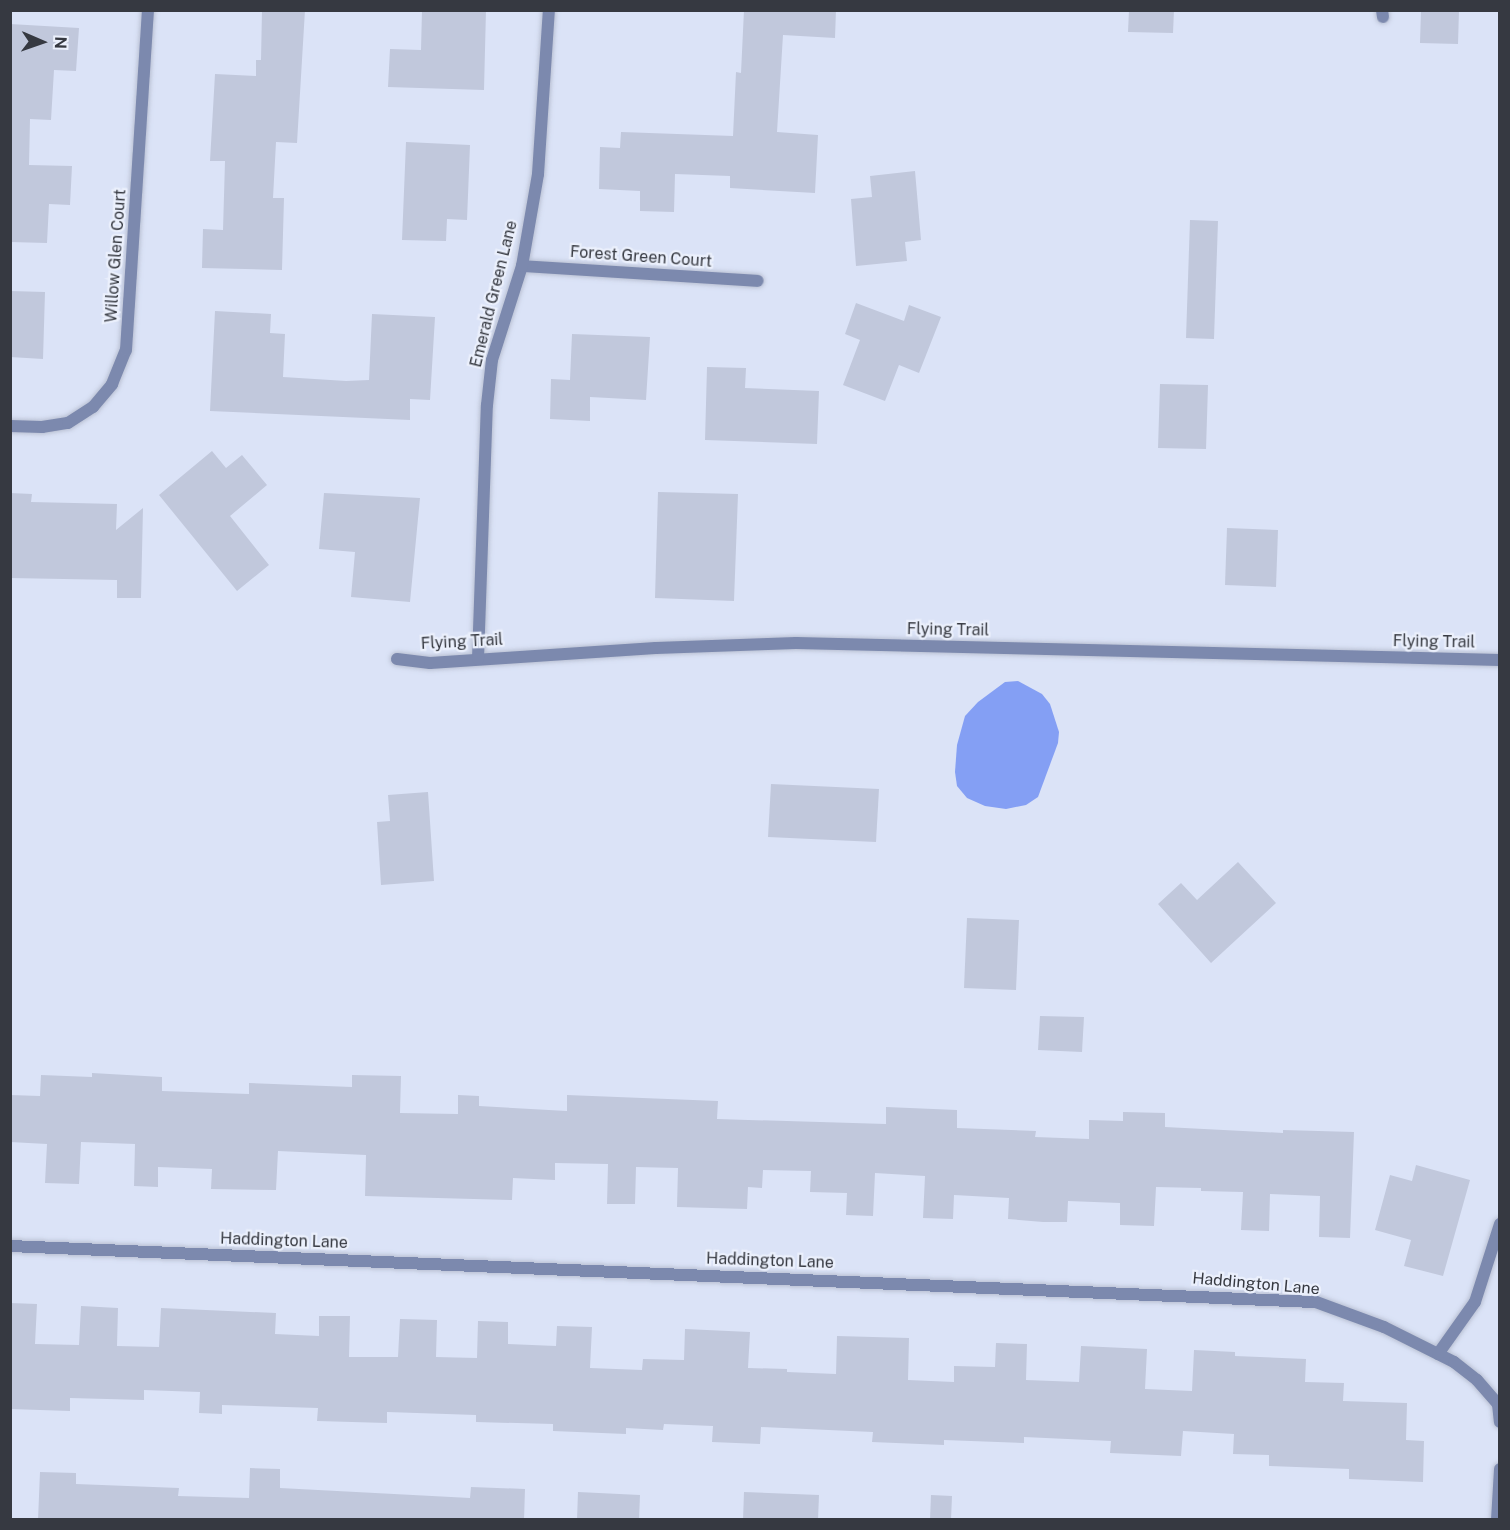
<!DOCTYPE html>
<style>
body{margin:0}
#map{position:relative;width:1510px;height:1530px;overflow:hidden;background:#dbe3f7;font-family:"Public Sans",sans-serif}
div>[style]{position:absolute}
.water>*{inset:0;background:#849ff4}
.building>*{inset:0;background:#c1c8dc}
.roads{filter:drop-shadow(0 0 2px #bac1d3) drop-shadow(0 0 2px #bac1d3)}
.lane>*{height:12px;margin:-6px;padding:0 6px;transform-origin:6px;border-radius:6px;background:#7c89ae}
.street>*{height:12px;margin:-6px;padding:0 6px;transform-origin:6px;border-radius:6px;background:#7c89ae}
span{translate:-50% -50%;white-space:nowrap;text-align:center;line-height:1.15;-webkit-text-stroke:4.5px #ebf0fc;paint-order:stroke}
.street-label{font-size:16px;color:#363941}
.frame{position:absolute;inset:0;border:12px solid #363941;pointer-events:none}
.north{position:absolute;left:12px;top:12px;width:60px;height:60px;-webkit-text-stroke:4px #ebf0fc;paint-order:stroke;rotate:92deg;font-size:16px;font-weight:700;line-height:24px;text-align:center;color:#363941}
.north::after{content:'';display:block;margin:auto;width:21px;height:27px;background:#363941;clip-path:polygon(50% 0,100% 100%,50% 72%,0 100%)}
</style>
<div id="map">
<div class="water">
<i style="clip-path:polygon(1018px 681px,1042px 694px,1050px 704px,1059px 732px,1058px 743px,1038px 797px,1026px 805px,1006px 809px,985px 806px,967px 798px,957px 786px,955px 772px,957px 745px,965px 716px,978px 702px,1005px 682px)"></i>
</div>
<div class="building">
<i style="clip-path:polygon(262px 10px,305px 10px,297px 143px,276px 142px,273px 198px,284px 198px,282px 270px,202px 268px,203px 229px,223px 230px,225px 161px,210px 161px,215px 74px,256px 76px,256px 60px,261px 60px)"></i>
<i style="clip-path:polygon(422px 10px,486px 10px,484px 90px,388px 87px,390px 49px,421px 50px)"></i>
<i style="clip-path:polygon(744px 10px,836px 10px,835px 38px,783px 35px,777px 132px,818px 135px,815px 193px,730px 188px,730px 176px,675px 174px,674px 212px,640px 211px,640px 191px,599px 189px,600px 147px,620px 148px,621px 132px,733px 136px,736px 72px,741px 73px)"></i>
<i style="clip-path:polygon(1129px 10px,1174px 10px,1173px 33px,1128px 32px)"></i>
<i style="clip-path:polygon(1421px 10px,1459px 10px,1458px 44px,1420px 43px)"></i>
<i style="clip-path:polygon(10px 24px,79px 28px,76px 71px,54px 70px,51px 120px,30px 119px,29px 165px,72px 166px,70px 205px,49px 204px,47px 243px,10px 242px)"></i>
<i style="clip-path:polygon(406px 142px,470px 145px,467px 220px,447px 219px,446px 241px,402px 240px)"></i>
<i style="clip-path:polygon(915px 171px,921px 240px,905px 242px,907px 261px,856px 266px,851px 199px,872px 197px,870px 176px)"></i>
<i style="clip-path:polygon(1190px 220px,1218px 221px,1214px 339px,1186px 338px)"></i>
<i style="clip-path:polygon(10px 291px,45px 292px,43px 359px,10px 357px)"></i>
<i style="clip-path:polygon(856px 303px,904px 321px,909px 305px,941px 317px,919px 373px,899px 365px,885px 401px,843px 385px,860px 340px,845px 334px)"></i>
<i style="clip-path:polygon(215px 311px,271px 314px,270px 333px,285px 334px,283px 377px,346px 381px,369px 380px,372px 314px,435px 317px,430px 400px,410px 399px,410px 420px,210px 411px)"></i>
<i style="clip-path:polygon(572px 334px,650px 337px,646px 400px,590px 397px,590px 421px,550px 419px,551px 379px,570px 380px)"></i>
<i style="clip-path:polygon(707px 367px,746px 368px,745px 388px,819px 391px,817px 444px,705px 440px)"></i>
<i style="clip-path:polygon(1160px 384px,1208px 385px,1206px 449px,1158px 448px)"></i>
<i style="clip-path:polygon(212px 451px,226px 468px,242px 455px,267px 485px,230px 516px,269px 565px,237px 591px,159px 495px)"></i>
<i style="clip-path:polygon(658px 492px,738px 494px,734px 601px,655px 598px)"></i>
<i style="clip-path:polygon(10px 493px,32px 494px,31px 502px,117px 504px,116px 530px,143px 508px,141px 598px,117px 598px,117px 580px,10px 578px)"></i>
<i style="clip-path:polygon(324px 493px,420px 498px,410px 602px,351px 597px,355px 552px,319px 549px)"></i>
<i style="clip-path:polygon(1227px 528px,1278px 530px,1276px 587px,1225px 585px)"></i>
<i style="clip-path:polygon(771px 784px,879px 789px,876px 842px,768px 837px)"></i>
<i style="clip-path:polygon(428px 792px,434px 881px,381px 885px,377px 822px,390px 821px,388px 795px)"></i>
<i style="clip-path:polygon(1238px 862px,1276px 903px,1211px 963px,1158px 904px,1181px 883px,1197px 900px)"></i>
<i style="clip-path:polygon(967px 918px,1019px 920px,1016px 990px,964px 988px)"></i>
<i style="clip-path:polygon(1040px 1016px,1084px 1017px,1082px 1052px,1038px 1050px)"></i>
<i style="clip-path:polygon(92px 1073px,162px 1077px,162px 1091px,249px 1094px,249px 1083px,352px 1087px,352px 1075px,401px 1076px,400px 1113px,458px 1114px,458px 1095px,479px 1096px,479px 1106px,567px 1111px,567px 1095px,718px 1101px,717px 1119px,886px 1124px,886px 1107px,957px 1110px,957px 1128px,1036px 1131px,1035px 1137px,1089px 1139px,1089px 1120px,1123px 1121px,1123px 1112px,1165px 1113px,1165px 1127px,1283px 1133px,1283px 1130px,1354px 1132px,1350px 1238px,1319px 1237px,1320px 1196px,1270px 1194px,1269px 1231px,1241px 1230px,1243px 1192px,1201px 1191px,1201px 1188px,1156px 1187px,1154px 1226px,1120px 1225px,1120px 1203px,1068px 1201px,1067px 1222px,1043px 1222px,1008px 1219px,1009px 1198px,954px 1195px,953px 1219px,923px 1218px,925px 1176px,875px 1173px,873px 1216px,846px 1215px,847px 1193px,810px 1192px,811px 1171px,763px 1170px,762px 1188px,748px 1187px,747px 1209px,677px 1207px,678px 1168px,636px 1167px,635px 1204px,607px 1204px,608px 1164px,555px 1163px,555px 1180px,513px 1178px,512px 1200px,365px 1196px,366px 1155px,278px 1151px,276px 1190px,211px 1189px,212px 1169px,158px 1167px,158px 1187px,134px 1186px,135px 1144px,81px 1142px,79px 1184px,45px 1183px,47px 1144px,10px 1142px,10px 1095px,40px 1096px,41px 1075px,92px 1077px)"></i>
<i style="clip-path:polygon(1416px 1165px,1470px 1180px,1443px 1276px,1404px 1266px,1411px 1240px,1375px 1230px,1390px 1175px,1412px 1181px)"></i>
<i style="clip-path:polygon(10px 1303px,37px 1304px,35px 1344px,79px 1345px,81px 1306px,118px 1308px,117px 1346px,159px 1347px,161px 1308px,276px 1313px,275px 1334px,319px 1336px,319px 1316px,350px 1316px,349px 1357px,398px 1357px,400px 1319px,437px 1320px,436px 1357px,477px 1358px,478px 1321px,508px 1322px,508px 1344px,556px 1346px,557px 1326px,592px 1327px,590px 1368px,642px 1370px,643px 1359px,684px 1360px,685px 1329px,750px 1332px,748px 1368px,787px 1369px,787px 1372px,836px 1374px,837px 1336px,909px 1338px,908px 1380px,954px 1382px,954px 1366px,995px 1367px,996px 1343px,1027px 1344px,1026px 1380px,1079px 1382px,1081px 1346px,1147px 1349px,1145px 1389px,1192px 1391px,1194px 1350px,1235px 1352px,1235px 1356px,1306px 1359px,1305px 1382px,1344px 1383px,1343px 1401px,1407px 1403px,1406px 1440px,1424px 1441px,1423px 1482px,1349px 1479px,1349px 1469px,1269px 1466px,1269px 1455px,1233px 1454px,1234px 1434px,1183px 1431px,1181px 1456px,1110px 1453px,1111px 1441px,1024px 1437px,1024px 1443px,944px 1440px,944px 1445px,872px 1442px,873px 1432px,761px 1427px,760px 1444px,712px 1442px,713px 1426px,664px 1424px,663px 1430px,626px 1428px,626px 1434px,553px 1431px,553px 1424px,476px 1422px,476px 1415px,387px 1412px,387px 1423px,317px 1421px,318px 1408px,222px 1405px,222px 1414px,199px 1413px,200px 1392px,144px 1390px,144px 1400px,70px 1398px,70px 1411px,10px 1409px)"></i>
<i style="clip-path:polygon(250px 1468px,280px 1469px,280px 1488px,470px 1498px,471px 1487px,525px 1489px,524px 1520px,38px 1520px,40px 1472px,76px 1473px,76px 1484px,179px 1488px,178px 1496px,249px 1498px)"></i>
<i style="clip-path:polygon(578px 1492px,640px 1495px,639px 1520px,577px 1520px)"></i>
<i style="clip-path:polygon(744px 1492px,819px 1495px,818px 1520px,743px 1520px)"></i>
<i style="clip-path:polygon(931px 1495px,952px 1496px,951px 1520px,930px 1520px)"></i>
</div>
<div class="roads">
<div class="lane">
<i style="left:1382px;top:10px;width:7px;rotate:82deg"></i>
</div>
<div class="street">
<i style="left:522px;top:266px;width:236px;rotate:3.6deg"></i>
<i style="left:10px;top:426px;width:32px;rotate:2deg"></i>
<i style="left:42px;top:427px;width:26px;rotate:-9deg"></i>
<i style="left:68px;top:423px;width:30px;rotate:-33deg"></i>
<i style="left:93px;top:407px;width:30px;rotate:-50deg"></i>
<i style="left:112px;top:384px;width:37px;rotate:-68deg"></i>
<i style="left:126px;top:350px;width:341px;rotate:-86.3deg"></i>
<i style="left:397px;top:659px;width:33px;rotate:7deg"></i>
<i style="left:430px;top:663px;width:226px;rotate:-3.8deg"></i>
<i style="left:656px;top:648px;width:140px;rotate:-2deg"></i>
<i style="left:796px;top:643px;width:704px;rotate:1.38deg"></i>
<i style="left:478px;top:659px;width:254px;rotate:-88deg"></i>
<i style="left:487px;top:405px;width:45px;rotate:-83.7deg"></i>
<i style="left:492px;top:360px;width:99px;rotate:-72.3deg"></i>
<i style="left:522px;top:266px;width:93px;rotate:-80.1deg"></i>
<i style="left:538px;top:174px;width:164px;rotate:-86.2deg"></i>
<i style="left:10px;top:1246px;width:1307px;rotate:2.46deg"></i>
<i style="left:1316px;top:1302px;width:72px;rotate:20.2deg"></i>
<i style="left:1384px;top:1327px;width:78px;rotate:26.6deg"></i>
<i style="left:1454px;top:1362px;width:29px;rotate:38deg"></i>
<i style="left:1477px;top:1380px;width:32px;rotate:49deg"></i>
<i style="left:1498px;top:1404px;width:18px;rotate:84deg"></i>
<i style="left:1438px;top:1354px;width:64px;rotate:-54.6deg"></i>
<i style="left:1475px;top:1302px;width:82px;rotate:-72.2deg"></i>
<i style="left:1497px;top:1520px;width:51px;rotate:-86.6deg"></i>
</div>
</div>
<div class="street-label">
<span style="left:116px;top:256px;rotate:-86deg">Willow Glen Court</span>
<span style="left:641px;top:257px;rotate:4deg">Forest Green Court</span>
<span style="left:494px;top:294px;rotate:-76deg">Emerald Green Lane</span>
<span style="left:948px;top:630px;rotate:1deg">Flying Trail</span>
<span style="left:462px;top:642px;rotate:-3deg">Flying Trail</span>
<span style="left:1434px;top:642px;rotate:1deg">Flying Trail</span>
<span style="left:284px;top:1241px;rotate:2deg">Haddington Lane</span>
<span style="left:770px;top:1261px;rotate:2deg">Haddington Lane</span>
<span style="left:1256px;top:1284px;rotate:5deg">Haddington Lane</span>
</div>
<div class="frame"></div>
<div class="north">N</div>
</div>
